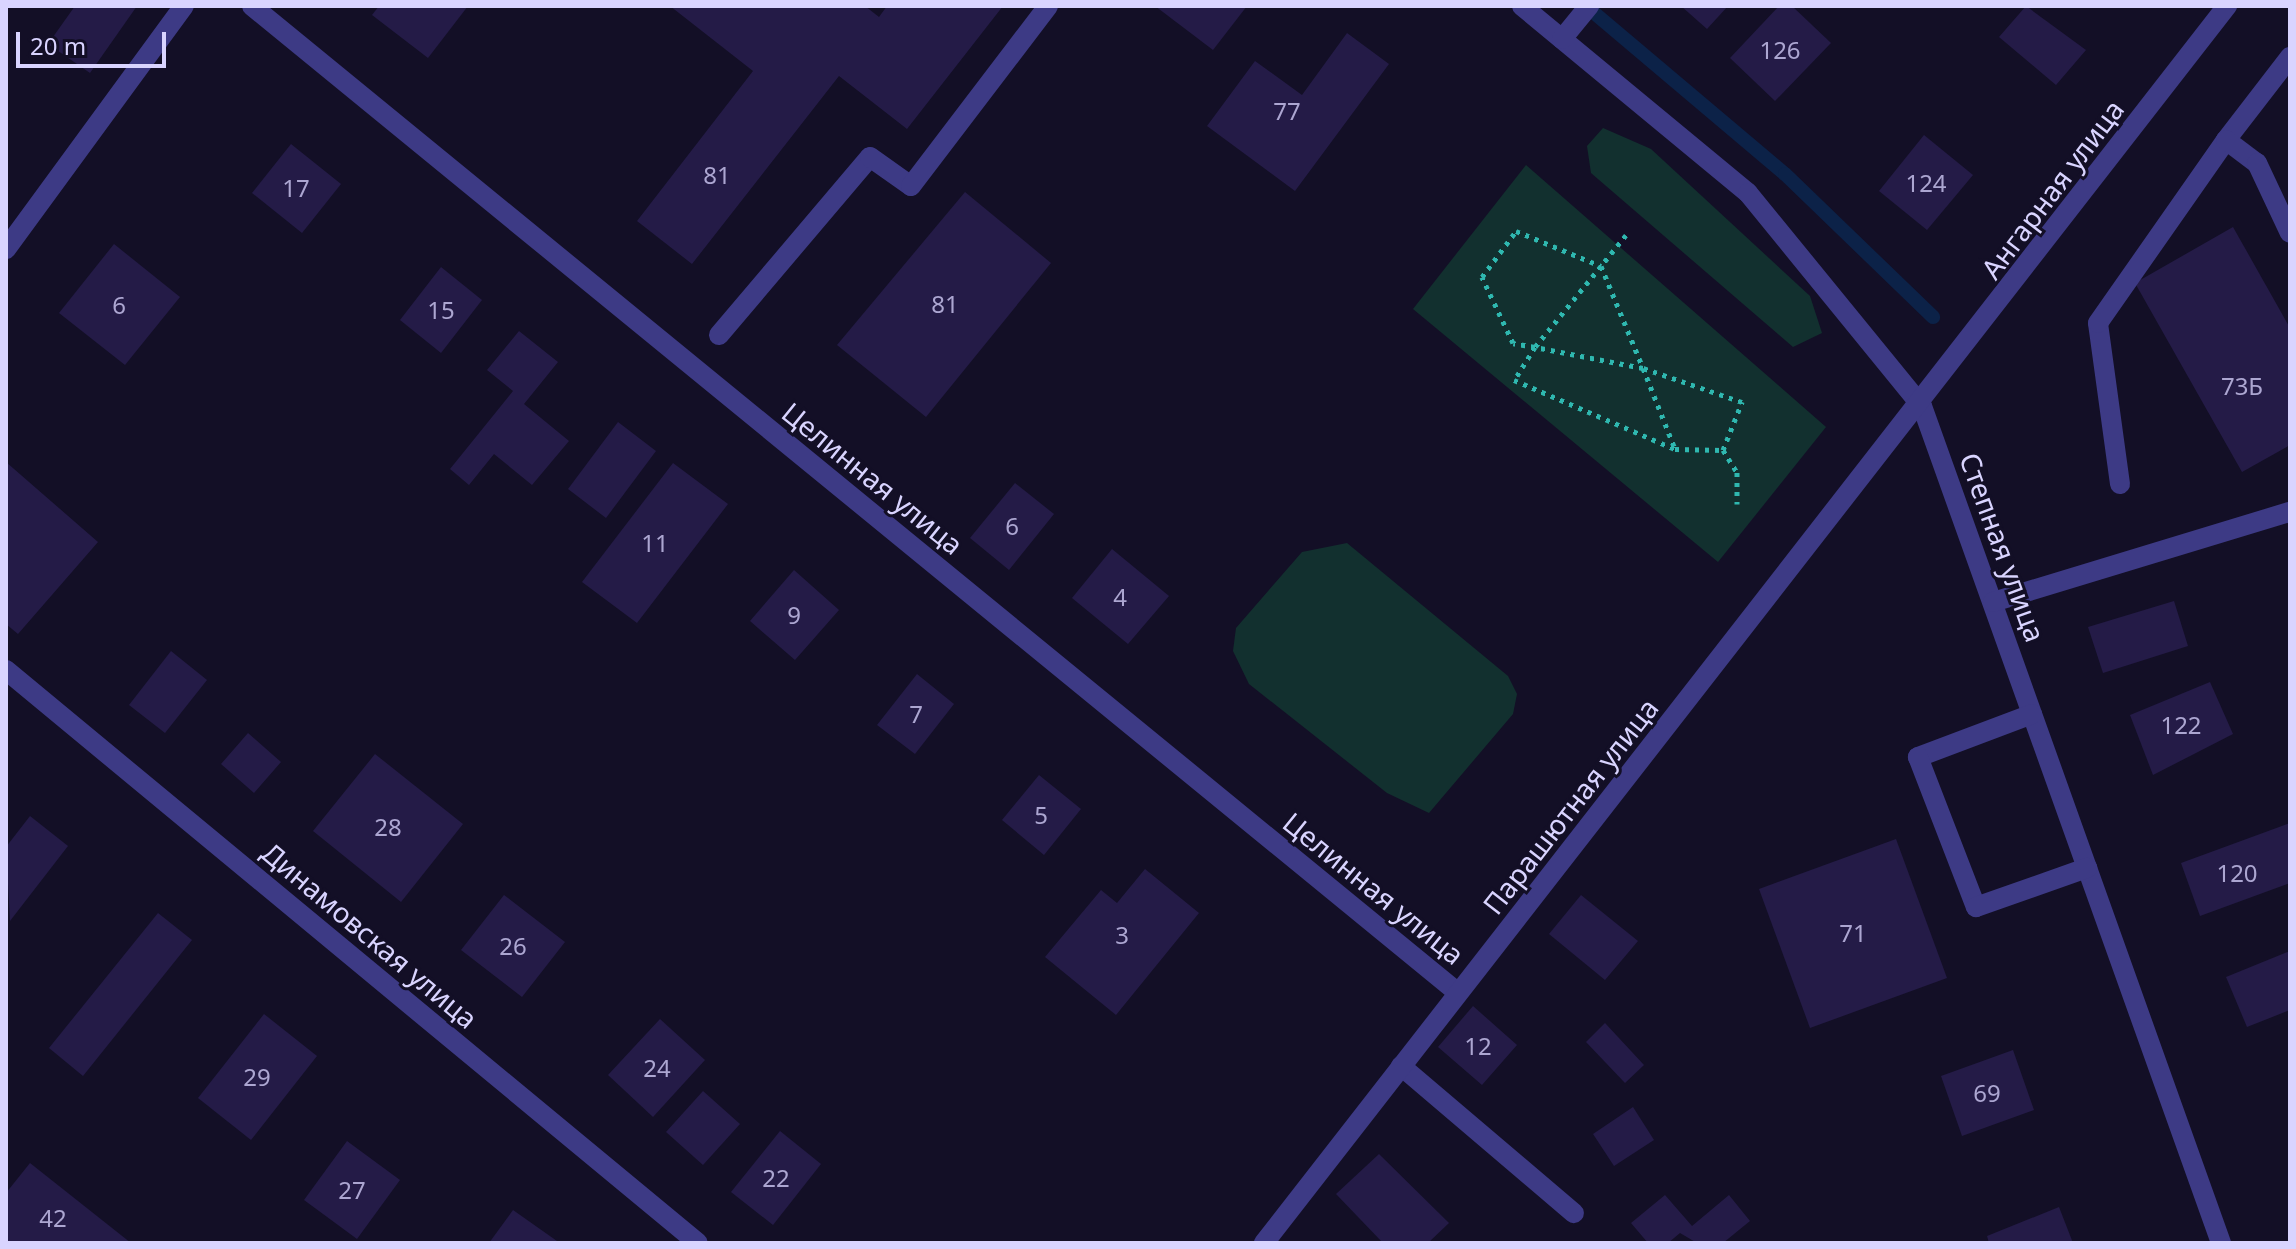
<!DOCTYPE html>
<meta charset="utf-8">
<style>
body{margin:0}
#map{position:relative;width:2296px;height:1249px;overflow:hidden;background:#130f26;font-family:"Noto Sans",sans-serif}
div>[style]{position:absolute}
.green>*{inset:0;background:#12302f}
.stream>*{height:14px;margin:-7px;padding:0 7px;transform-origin:7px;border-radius:7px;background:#0c2248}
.building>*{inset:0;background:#241b47}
.path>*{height:5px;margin-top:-2.5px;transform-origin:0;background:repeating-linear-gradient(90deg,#2fb8b0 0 4px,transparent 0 10px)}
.minor>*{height:20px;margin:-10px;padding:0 10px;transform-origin:10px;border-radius:10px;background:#3d3a85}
span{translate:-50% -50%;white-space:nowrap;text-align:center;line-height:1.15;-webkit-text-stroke:6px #130f26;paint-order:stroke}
.number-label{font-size:24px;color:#aca6d1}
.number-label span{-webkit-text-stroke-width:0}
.street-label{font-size:28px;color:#d9d4ff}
.frame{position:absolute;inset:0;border:8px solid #d9d4ff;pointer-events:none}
.scale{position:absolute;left:16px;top:32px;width:150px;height:36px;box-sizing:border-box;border:4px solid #d9d4ff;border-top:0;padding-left:10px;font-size:24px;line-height:28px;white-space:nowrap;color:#d9d4ff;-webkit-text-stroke:6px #130f26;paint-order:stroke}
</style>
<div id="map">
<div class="green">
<i style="clip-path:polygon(1603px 128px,1651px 149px,1810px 296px,1822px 333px,1793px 347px,1591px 173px,1587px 146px)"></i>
<i style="clip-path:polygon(1526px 165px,1826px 427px,1718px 562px,1413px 309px)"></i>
<i style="clip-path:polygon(1347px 543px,1508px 676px,1517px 694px,1513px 714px,1429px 813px,1387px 793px,1249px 684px,1233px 651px,1236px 628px,1302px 552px)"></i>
</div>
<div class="stream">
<i style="left:1586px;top:6px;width:260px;rotate:40.2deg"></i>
<i style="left:1785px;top:174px;width:206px;rotate:44deg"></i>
</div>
<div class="building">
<i style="clip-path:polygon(75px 6px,137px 6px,90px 73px,48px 44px)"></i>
<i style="clip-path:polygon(379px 6px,468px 6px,428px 58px,372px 15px)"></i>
<i style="clip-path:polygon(670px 6px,865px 6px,879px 17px,887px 6px,1003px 6px,907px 129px,839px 76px,692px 264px,637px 221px,753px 71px)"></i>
<i style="clip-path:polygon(1155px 6px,1247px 6px,1213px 50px)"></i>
<i style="clip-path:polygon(1681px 6px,1728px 6px,1707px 29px)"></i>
<i style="clip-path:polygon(1779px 6px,1792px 6px,1831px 43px,1775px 101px,1730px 58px)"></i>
<i style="clip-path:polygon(2026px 6px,2086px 50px,2056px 85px,1999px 37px)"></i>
<i style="clip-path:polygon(1347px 33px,1389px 64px,1295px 191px,1207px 126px,1255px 61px,1302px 95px)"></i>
<i style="clip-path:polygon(1924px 135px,1973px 175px,1927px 230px,1879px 191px)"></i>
<i style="clip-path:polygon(291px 144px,341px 184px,302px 233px,252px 193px)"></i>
<i style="clip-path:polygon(965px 192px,1051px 263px,926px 417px,837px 345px)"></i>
<i style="clip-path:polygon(2233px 227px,2290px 328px,2290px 445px,2242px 472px,2135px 283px)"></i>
<i style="clip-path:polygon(114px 244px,180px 297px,125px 365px,59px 313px)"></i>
<i style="clip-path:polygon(441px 267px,482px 300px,441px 353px,400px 320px)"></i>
<i style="clip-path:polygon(519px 331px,558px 362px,524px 404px,569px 441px,532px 485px,494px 454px,469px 485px,450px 469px,513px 391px,487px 370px)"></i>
<i style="clip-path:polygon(618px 422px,656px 451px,606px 518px,568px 489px)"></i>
<i style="clip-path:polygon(6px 462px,98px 542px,18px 634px,6px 624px)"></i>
<i style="clip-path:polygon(673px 463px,728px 504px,637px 623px,582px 582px)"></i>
<i style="clip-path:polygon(1015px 483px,1054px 514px,1009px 570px,970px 538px)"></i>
<i style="clip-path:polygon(1112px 549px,1169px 596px,1128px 644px,1072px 598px)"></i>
<i style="clip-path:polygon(794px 570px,839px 610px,795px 660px,750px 621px)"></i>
<i style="clip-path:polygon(2174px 601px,2188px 646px,2103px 673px,2088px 627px)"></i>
<i style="clip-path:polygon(171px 651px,207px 680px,165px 733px,129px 705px)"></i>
<i style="clip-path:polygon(917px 674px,954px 704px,915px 754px,877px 725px)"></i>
<i style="clip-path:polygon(2210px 682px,2233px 734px,2153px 775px,2130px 715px)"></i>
<i style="clip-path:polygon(248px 733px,281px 762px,254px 793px,221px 764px)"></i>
<i style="clip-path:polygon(375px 754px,463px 824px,401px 902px,313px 831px)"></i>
<i style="clip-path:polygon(1039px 775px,1081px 809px,1044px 855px,1002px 820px)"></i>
<i style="clip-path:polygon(30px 816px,68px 846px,10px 921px,6px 847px)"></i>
<i style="clip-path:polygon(2290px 823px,2290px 883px,2200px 916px,2181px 863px)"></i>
<i style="clip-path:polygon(1896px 839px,1947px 978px,1810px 1028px,1759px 889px)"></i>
<i style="clip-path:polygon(1145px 869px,1199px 913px,1116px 1015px,1045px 957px,1101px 890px,1117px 903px)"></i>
<i style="clip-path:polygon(504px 895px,565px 942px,522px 997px,461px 950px)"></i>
<i style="clip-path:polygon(1581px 895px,1638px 941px,1605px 980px,1549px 934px)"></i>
<i style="clip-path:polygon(158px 913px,192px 940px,83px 1076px,49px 1048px)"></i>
<i style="clip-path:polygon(2290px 951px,2290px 1010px,2247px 1027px,2226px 977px)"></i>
<i style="clip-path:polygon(1473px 1006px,1517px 1045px,1482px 1085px,1438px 1047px)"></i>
<i style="clip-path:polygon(264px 1014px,317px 1056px,251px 1140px,198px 1098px)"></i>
<i style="clip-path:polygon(660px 1019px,705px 1060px,653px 1117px,608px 1075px)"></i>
<i style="clip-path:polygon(1605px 1023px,1644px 1065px,1625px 1083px,1586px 1042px)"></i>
<i style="clip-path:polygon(2013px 1050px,2034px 1110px,1962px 1136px,1941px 1076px)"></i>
<i style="clip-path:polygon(703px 1091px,740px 1124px,703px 1165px,666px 1132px)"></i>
<i style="clip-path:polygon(1633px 1107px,1654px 1140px,1614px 1166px,1593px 1134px)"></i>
<i style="clip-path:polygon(780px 1131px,821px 1164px,773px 1225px,731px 1192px)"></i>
<i style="clip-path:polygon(347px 1141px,400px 1180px,357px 1239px,304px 1200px)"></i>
<i style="clip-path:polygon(1379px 1154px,1449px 1223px,1428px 1243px,1383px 1243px,1336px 1194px)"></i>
<i style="clip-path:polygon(30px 1163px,131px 1243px,6px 1243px,6px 1193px)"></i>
<i style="clip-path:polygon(1665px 1195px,1692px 1226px,1729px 1195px,1750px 1221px,1723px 1243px,1697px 1243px,1680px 1233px,1668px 1243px,1648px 1243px,1631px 1223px)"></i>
<i style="clip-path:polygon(2059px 1207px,2073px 1243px,1989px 1243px,1987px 1236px)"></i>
<i style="clip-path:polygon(513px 1210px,557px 1241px,555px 1243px,489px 1243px)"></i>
</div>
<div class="path">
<i style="left:1626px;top:235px;width:40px;rotate:129deg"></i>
<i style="left:1601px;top:266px;width:110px;rotate:67.6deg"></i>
<i style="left:1643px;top:368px;width:87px;rotate:68.4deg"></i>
<i style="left:1675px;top:449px;width:48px;rotate:1.2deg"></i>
<i style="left:1723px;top:450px;width:52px;rotate:-68.4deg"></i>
<i style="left:1742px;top:402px;width:105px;rotate:-161deg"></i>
<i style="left:1643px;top:368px;width:110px;rotate:-169deg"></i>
<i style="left:1535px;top:347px;width:22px;rotate:-170deg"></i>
<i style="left:1513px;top:343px;width:73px;rotate:-115.2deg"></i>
<i style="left:1482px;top:277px;width:57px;rotate:-53.5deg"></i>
<i style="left:1516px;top:231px;width:92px;rotate:22.4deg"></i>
<i style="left:1601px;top:266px;width:104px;rotate:129.2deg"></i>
<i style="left:1535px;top:347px;width:39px;rotate:122deg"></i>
<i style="left:1514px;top:380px;width:175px;rotate:23.2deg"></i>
<i style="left:1723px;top:450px;width:26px;rotate:58deg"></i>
<i style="left:1737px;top:472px;width:32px;rotate:90deg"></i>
</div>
<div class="minor">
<i style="left:252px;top:6px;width:1557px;rotate:39.29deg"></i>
<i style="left:1522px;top:6px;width:293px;rotate:39.6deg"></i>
<i style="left:1748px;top:193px;width:275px;rotate:50.8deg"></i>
<i style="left:1922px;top:406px;width:889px;rotate:70.34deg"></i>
<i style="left:1562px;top:39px;width:43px;rotate:-50.7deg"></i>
<i style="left:2226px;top:140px;width:105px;rotate:-52.4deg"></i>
<i style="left:6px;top:249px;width:301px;rotate:-53.8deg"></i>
<i style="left:719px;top:335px;width:233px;rotate:-49.7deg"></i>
<i style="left:870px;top:157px;width:50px;rotate:35.3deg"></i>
<i style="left:911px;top:186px;width:226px;rotate:-52.7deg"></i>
<i style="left:2120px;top:484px;width:162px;rotate:-97.8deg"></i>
<i style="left:2098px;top:323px;width:223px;rotate:-55deg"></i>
<i style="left:2226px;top:140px;width:39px;rotate:37deg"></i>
<i style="left:2257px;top:163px;width:77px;rotate:64.8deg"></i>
<i style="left:1993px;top:602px;width:310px;rotate:-16.9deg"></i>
<i style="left:6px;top:670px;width:898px;rotate:39.63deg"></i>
<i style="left:2032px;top:714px;width:122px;rotate:159.3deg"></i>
<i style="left:1918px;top:757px;width:161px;rotate:68.9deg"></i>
<i style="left:1976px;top:907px;width:118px;rotate:-19.4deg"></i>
<i style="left:1401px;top:1066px;width:227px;rotate:40.4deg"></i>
<i style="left:1264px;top:1243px;width:1568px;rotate:-52.1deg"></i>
</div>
<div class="number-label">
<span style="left:1780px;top:50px">126</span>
<span style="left:1287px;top:111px">77</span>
<span style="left:717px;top:175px">81</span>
<span style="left:1926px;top:183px">124</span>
<span style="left:296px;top:188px">17</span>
<span style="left:945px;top:304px">81</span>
<span style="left:119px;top:305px">6</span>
<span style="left:441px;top:310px">15</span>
<span style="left:2242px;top:386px">73Б</span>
<span style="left:1012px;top:526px">6</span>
<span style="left:655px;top:543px">11</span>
<span style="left:1120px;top:597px">4</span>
<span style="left:794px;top:615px">9</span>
<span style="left:916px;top:714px">7</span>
<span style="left:2181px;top:725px">122</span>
<span style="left:1041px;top:815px">5</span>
<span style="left:388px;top:827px">28</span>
<span style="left:2237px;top:873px">120</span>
<span style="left:1853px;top:933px">71</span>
<span style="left:1122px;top:935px">3</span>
<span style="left:513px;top:946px">26</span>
<span style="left:1478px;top:1046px">12</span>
<span style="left:657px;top:1068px">24</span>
<span style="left:257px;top:1077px">29</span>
<span style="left:1987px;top:1093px">69</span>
<span style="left:776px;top:1178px">22</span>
<span style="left:352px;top:1190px">27</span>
<span style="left:53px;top:1218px">42</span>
</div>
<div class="street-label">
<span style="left:2052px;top:189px;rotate:-53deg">Ангарная улица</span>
<span style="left:873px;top:478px;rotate:39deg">Целинная улица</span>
<span style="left:2003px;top:547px;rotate:70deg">Степная улица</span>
<span style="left:1570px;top:806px;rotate:-52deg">Парашютная улица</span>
<span style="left:1374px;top:888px;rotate:39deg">Целинная улица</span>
<span style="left:370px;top:935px;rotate:40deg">Динамовская улица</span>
</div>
<div class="frame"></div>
<div class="scale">20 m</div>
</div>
